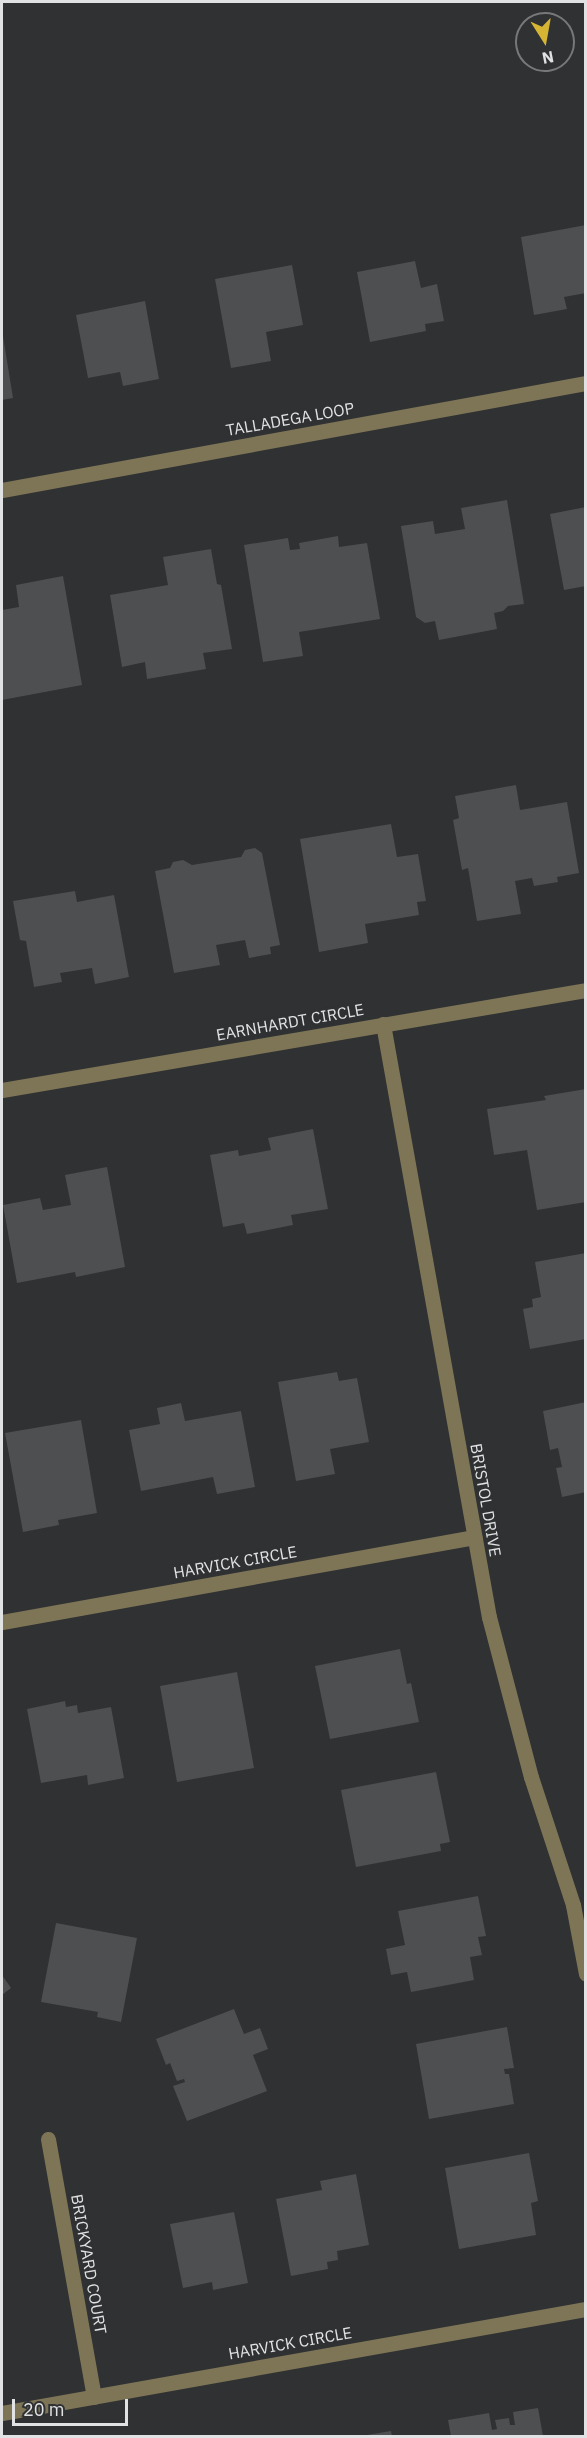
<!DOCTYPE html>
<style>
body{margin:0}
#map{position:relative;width:587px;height:2438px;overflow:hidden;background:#2f3133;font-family:"IBM Plex Sans",sans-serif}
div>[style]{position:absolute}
.building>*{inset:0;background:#4d4f51}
.minor>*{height:15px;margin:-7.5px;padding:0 7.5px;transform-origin:7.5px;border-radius:7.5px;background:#7e7556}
span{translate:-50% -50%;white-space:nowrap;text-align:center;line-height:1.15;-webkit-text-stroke:5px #2f3133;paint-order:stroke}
.street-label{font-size:16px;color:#e1e2e4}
.frame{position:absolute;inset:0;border:3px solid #e1e2e4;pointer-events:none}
.north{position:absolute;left:515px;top:12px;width:60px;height:60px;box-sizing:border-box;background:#2f3133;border:2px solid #76787a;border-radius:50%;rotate:169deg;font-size:16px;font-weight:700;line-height:24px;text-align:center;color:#e1e2e4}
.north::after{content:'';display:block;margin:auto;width:21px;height:27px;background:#d6b534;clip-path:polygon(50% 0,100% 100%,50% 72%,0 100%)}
.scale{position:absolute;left:12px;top:2399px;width:116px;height:27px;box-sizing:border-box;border:3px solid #e1e2e4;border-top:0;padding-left:8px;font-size:18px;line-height:21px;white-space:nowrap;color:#e1e2e4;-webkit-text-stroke:4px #2f3133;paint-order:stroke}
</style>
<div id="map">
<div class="building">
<i style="clip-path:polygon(586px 225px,586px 293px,564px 297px,567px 309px,534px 315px,521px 237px)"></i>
<i style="clip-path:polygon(415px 261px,421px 288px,437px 284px,444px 321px,425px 324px,426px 331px,370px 342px,357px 272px)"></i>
<i style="clip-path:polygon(292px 265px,303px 325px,266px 332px,271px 361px,231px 368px,215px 279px)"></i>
<i style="clip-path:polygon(145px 301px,159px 379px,123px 386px,120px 372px,88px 378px,76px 315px)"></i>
<i style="clip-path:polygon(2px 330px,13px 398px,2px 400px)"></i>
<i style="clip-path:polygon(507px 500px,524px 604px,508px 606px,503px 611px,494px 613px,497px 629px,439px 640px,435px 621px,425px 623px,416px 617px,401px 526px,433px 521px,435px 534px,465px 529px,461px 508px)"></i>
<i style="clip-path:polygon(586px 507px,586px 586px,564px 590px,550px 514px)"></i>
<i style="clip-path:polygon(338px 536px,339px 547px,367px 543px,380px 619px,299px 632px,303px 656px,263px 662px,244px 545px,288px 538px,290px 550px,300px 549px,299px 543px)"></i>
<i style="clip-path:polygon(211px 549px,217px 584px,221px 585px,232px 649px,203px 653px,206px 669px,147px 679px,145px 662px,122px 667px,110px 595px,168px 585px,163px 557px)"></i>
<i style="clip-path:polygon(63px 576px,82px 685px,2px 700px,2px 610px,19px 607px,16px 585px)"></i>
<i style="clip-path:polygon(516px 785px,520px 810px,567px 802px,579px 873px,557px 877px,558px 882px,534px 886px,532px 878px,515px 881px,521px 914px,477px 921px,468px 868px,462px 870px,453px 820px,459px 818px,455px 796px)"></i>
<i style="clip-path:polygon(391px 824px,397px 857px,418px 854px,426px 901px,417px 902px,419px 915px,365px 924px,368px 943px,319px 952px,300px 839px)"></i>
<i style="clip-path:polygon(255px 848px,262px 853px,280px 945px,270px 947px,271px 954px,249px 958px,245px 940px,216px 945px,220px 965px,174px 973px,155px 871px,170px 868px,173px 862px,183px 860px,192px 865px,241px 857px,245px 850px)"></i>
<i style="clip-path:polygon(75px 891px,77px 902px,114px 895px,129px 977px,95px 984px,92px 968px,60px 973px,62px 982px,34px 987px,26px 941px,20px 940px,13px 901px)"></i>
<i style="clip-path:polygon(586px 1089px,586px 1202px,537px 1210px,527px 1150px,494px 1155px,487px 1109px,546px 1100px,544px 1096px)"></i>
<i style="clip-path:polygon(313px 1129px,328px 1209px,291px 1215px,293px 1225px,247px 1234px,244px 1223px,223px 1227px,210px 1155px,238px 1150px,239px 1156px,271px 1150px,268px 1138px)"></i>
<i style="clip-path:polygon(107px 1167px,125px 1267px,76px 1277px,75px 1272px,17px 1283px,3px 1205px,40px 1198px,43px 1210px,71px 1205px,65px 1175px)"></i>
<i style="clip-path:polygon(586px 1253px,586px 1339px,530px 1349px,523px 1309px,533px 1307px,532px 1299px,541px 1297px,535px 1262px)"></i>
<i style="clip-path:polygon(337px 1372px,339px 1381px,357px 1378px,369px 1442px,330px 1449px,335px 1474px,296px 1481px,278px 1382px)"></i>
<i style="clip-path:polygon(586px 1402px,586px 1492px,562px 1497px,556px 1468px,562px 1467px,558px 1448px,550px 1450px,543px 1411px)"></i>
<i style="clip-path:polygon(181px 1403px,185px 1421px,241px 1411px,255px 1487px,217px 1494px,213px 1477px,141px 1491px,129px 1430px,160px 1424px,157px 1408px)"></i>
<i style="clip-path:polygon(81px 1420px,97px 1513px,58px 1520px,59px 1525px,23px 1532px,5px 1433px)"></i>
<i style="clip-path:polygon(400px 1649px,407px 1684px,411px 1683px,419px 1722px,330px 1739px,315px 1666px)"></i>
<i style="clip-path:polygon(237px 1672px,254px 1768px,177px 1782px,160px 1686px)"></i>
<i style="clip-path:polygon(65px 1701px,66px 1707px,77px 1705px,78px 1713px,111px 1707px,124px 1778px,88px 1785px,87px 1775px,41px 1783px,27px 1709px)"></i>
<i style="clip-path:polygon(436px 1772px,450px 1842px,440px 1844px,441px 1851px,356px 1867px,341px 1790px)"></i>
<i style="clip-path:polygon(478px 1896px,486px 1936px,478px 1937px,482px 1955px,470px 1957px,474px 1980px,411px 1992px,407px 1972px,391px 1975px,386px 1949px,405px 1945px,398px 1911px)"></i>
<i style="clip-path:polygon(56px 1923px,137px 1938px,121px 2022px,97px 2017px,98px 2012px,41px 2002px)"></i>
<i style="clip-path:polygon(2px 1975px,11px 1988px,2px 1995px)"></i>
<i style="clip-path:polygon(234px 2009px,244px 2034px,260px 2028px,268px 2049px,253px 2055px,267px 2091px,187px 2121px,173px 2086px,185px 2082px,184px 2079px,177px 2081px,170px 2063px,166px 2065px,156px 2039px)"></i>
<i style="clip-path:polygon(507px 2027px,514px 2068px,504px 2069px,505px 2074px,509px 2074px,514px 2104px,429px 2119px,416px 2044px)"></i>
<i style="clip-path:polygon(529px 2153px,538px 2201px,531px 2203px,536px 2235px,459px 2249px,445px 2168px)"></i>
<i style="clip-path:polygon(356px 2174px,369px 2245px,337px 2251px,338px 2260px,327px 2262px,328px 2269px,291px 2276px,276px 2199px,322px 2190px,320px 2181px)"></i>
<i style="clip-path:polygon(234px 2212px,248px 2283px,213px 2290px,212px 2282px,183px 2288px,170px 2224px)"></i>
<i style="clip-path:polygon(538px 2408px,543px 2436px,451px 2436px,448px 2420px,489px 2413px,492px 2430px,497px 2429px,495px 2420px,509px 2418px,510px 2425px,515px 2425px,513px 2412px)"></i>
<i style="clip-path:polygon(391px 2431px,392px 2436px,367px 2436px,367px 2435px)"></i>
</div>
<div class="minor">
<i style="left:2px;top:490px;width:594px;rotate:-10.38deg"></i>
<i style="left:383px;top:1024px;width:602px;rotate:79.87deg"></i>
<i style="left:489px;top:1617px;width:165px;rotate:75.3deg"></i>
<i style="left:531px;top:1777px;width:135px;rotate:71.8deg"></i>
<i style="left:573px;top:1905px;width:70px;rotate:79.3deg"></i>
<i style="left:2px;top:1090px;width:592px;rotate:-9.72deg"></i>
<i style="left:2px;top:1622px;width:480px;rotate:-10.2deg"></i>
<i style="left:48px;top:2139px;width:262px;rotate:79.9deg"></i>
<i style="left:2px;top:2413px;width:593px;rotate:-10.1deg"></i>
</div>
<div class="street-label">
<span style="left:290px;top:419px;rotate:-10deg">TALLADEGA LOOP</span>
<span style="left:290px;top:1022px;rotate:-10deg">EARNHARDT CIRCLE</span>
<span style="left:486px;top:1500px;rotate:80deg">BRISTOL DRIVE</span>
<span style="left:235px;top:1562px;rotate:-10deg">HARVICK CIRCLE</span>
<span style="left:89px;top:2264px;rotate:80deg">BRICKYARD COURT</span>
<span style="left:290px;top:2343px;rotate:-10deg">HARVICK CIRCLE</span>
</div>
<div class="frame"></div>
<div class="north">N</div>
<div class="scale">20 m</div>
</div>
